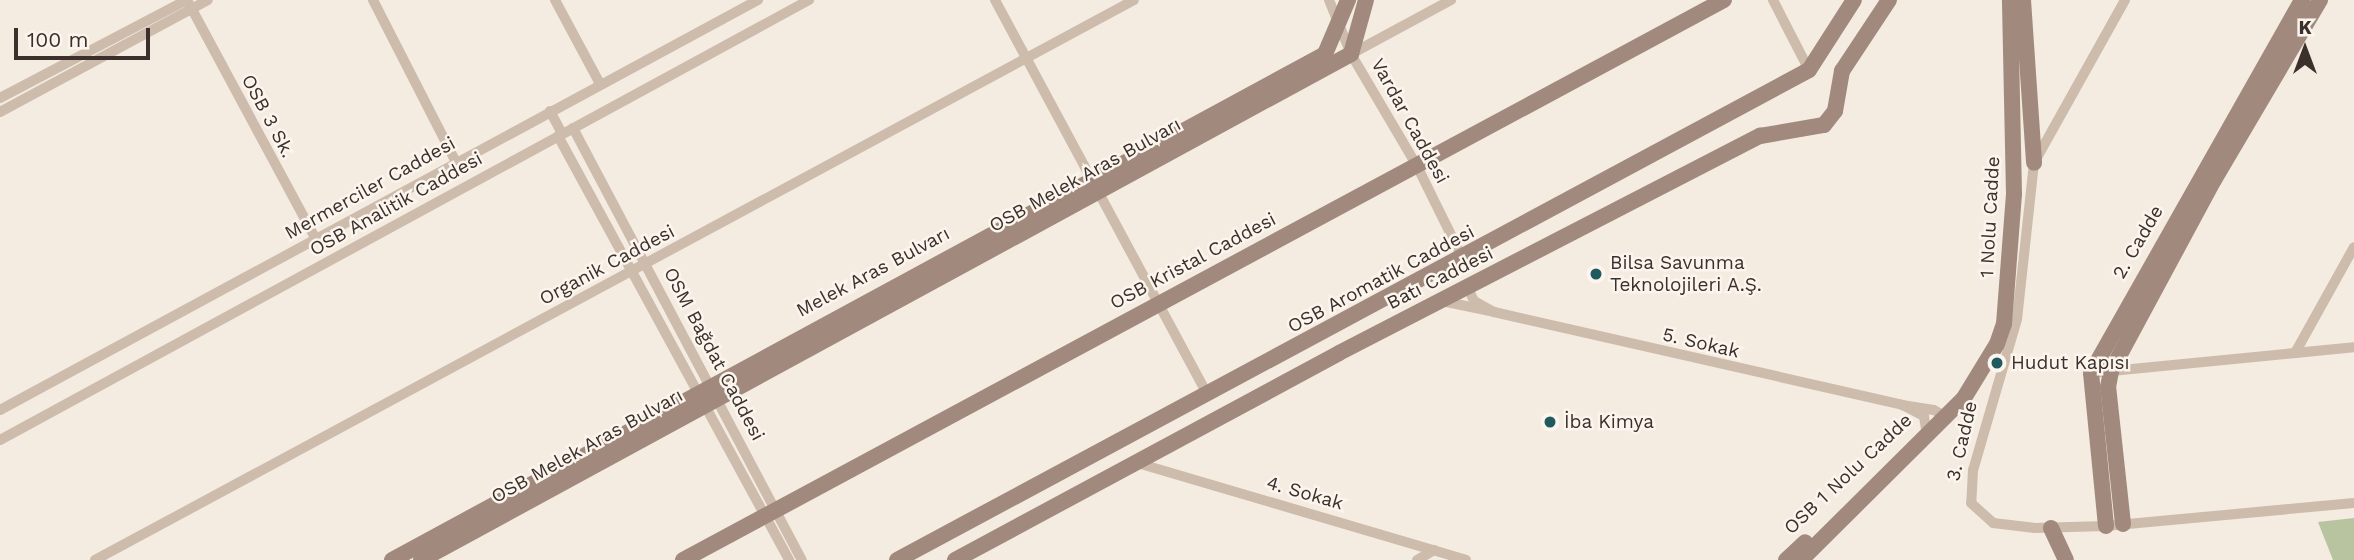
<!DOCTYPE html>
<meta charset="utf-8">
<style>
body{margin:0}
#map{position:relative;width:2354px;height:560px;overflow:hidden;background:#f4ebe1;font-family:"Work Sans",sans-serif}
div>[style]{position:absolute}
.green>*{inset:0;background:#b8c4a0}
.street>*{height:10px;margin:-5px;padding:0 5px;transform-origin:5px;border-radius:5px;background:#cdbbac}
.secondary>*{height:16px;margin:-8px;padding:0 8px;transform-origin:8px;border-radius:8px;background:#a18a7d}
.dots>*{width:19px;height:19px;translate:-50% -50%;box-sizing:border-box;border:4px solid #fbf5ee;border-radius:50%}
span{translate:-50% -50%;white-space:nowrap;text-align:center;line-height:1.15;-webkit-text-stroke:5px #fbf5ee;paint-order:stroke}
.street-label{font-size:19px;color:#3b302b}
.poi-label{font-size:19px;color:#3b302b}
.left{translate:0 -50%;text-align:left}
.north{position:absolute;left:2270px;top:14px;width:70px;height:70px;-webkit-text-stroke:5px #fbf5ee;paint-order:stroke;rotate:0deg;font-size:19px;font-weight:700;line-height:28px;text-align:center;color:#3b302b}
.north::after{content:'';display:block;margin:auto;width:24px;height:32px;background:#3b302b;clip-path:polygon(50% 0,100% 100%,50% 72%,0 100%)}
.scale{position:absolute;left:14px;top:28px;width:136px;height:32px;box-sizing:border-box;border:4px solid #3b302b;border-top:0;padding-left:9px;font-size:21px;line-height:24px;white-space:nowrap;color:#3b302b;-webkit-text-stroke:5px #fbf5ee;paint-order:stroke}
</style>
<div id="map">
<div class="green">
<i style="clip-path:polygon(2354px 518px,2354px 560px,2333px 560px,2318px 522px)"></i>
</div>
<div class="street">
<i style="left:187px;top:0;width:270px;rotate:61.7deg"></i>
<i style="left:373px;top:0;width:182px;rotate:62.9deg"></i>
<i style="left:555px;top:0;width:95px;rotate:61.8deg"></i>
<i style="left:995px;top:0;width:449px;rotate:61.7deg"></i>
<i style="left:1329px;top:0;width:58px;rotate:67.8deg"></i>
<i style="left:1351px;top:54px;width:130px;rotate:59.5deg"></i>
<i style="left:1417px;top:166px;width:104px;rotate:63.7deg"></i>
<i style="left:1773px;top:0;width:79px;rotate:62.8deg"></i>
<i style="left:2125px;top:0;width:187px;rotate:119.2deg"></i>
<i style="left:2034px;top:163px;width:157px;rotate:96.2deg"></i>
<i style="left:2017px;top:319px;width:157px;rotate:106.2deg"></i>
<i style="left:1973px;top:470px;width:33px;rotate:93deg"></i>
<i style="left:1971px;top:503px;width:30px;rotate:42deg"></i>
<i style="left:1993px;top:523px;width:42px;rotate:6.8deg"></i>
<i style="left:2035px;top:528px;width:71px;rotate:-1.6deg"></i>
<i style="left:2106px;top:526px;width:249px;rotate:-5.3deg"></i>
<i style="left:1351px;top:54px;width:114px;rotate:-28.4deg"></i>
<i style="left:0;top:98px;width:211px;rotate:-27.7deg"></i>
<i style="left:550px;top:111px;width:26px;rotate:62deg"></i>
<i style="left:0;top:112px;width:236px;rotate:-28.3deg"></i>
<i style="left:573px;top:128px;width:489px;rotate:62.1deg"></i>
<i style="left:558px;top:136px;width:483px;rotate:61.4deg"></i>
<i style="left:1442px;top:301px;width:53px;rotate:11.9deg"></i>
<i style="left:1494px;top:312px;width:23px;rotate:-151deg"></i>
<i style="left:1474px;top:301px;width:14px;rotate:-115deg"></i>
<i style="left:1494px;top:312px;width:418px;rotate:12.8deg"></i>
<i style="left:2295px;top:353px;width:121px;rotate:-60.9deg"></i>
<i style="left:2091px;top:373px;width:264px;rotate:-5.6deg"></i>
<i style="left:0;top:410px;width:862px;rotate:-28.41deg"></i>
<i style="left:1926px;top:429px;width:13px;rotate:-99deg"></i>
<i style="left:1924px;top:416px;width:25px;rotate:-153deg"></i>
<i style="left:1902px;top:405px;width:32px;rotate:9deg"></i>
<i style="left:1934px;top:410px;width:14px;rotate:30deg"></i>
<i style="left:0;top:440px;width:921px;rotate:-28.54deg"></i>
<i style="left:1134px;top:462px;width:346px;rotate:16.4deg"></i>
<i style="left:95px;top:560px;width:1180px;rotate:-28.32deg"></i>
<i style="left:1417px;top:560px;width:20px;rotate:-30deg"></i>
</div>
<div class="secondary">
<i style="left:2023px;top:0;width:163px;rotate:86.1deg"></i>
<i style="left:2123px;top:524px;width:138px;rotate:-96.2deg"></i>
<i style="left:2108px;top:387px;width:16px;rotate:-79deg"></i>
<i style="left:2111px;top:371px;width:217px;rotate:-61.7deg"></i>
<i style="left:2214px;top:180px;width:209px;rotate:-59.5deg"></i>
<i style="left:2106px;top:526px;width:154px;rotate:-95.6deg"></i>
<i style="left:2091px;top:373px;width:429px;rotate:-60.5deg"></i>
<i style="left:2051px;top:528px;width:35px;rotate:65deg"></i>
<i style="left:392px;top:560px;width:1061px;rotate:-28.47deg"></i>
<i style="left:1325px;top:54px;width:59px;rotate:-66.9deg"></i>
<i style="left:421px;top:560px;width:1059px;rotate:-28.55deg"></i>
<i style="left:1351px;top:54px;width:56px;rotate:-74.5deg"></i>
<i style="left:683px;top:560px;width:1182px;rotate:-28.28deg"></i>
<i style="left:897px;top:560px;width:1035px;rotate:-28.25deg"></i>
<i style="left:1809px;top:70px;width:83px;rotate:-57.3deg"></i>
<i style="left:955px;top:560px;width:436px;rotate:-28.3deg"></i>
<i style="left:1339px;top:353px;width:474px;rotate:-27.3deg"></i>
<i style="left:1760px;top:136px;width:65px;rotate:-9.8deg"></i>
<i style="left:1824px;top:125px;width:18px;rotate:-52deg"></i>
<i style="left:1835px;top:111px;width:41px;rotate:-80.1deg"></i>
<i style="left:1842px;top:71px;width:85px;rotate:-56.5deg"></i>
<i style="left:1786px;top:560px;width:26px;rotate:-43deg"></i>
<i style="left:1801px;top:560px;width:230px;rotate:-44.8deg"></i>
<i style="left:1964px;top:398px;width:63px;rotate:-58.6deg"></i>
<i style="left:1997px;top:344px;width:21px;rotate:-71deg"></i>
<i style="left:2004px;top:324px;width:130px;rotate:-85.6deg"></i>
<i style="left:2014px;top:194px;width:194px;rotate:-91.2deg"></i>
</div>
<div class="dots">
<i style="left:1596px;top:274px;background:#1f5a5e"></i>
<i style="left:1997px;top:363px;background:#1f5a5e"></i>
<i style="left:1550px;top:422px;background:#1f5a5e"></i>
</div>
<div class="street-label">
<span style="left:268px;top:116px;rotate:62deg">OSB 3 Sk.</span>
<span style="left:1410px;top:121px;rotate:61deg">Vardar Caddesi</span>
<span style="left:1085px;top:175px;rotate:-29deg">OSB Melek Aras Bulvarı</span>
<span style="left:370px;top:188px;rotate:-29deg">Mermerciler Caddesi</span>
<span style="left:396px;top:204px;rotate:-29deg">OSB Analitik Caddesi</span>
<span style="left:1990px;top:217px;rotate:-87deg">1 Nolu Cadde</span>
<span style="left:2138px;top:242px;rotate:-60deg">2. Cadde</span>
<span style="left:1193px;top:261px;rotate:-28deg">OSB Kristal Caddesi</span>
<span style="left:607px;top:265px;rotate:-28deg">Organik Caddesi</span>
<span style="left:873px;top:272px;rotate:-28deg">Melek Aras Bulvarı</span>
<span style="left:1440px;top:278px;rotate:-27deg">Batı Caddesi</span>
<span style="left:1381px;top:279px;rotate:-28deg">OSB Aromatik Caddesi</span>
<span style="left:1701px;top:343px;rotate:13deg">5. Sokak</span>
<span style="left:714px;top:354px;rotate:62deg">OSM Bağdat Caddesi</span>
<span style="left:1962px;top:441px;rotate:-77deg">3. Cadde</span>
<span style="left:587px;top:446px;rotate:-29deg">OSB Melek Aras Bulvarı</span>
<span style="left:1848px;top:474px;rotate:-43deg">OSB 1 Nolu Cadde</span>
<span style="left:1305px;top:493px;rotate:16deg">4. Sokak</span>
</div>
<div class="poi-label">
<span class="left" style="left:1610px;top:274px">Bilsa Savunma<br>Teknolojileri A.Ş.</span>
<span class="left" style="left:2011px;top:363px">Hudut Kapısı</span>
<span class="left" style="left:1564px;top:422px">İba Kimya</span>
</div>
<div class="north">K</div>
<div class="scale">100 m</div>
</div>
